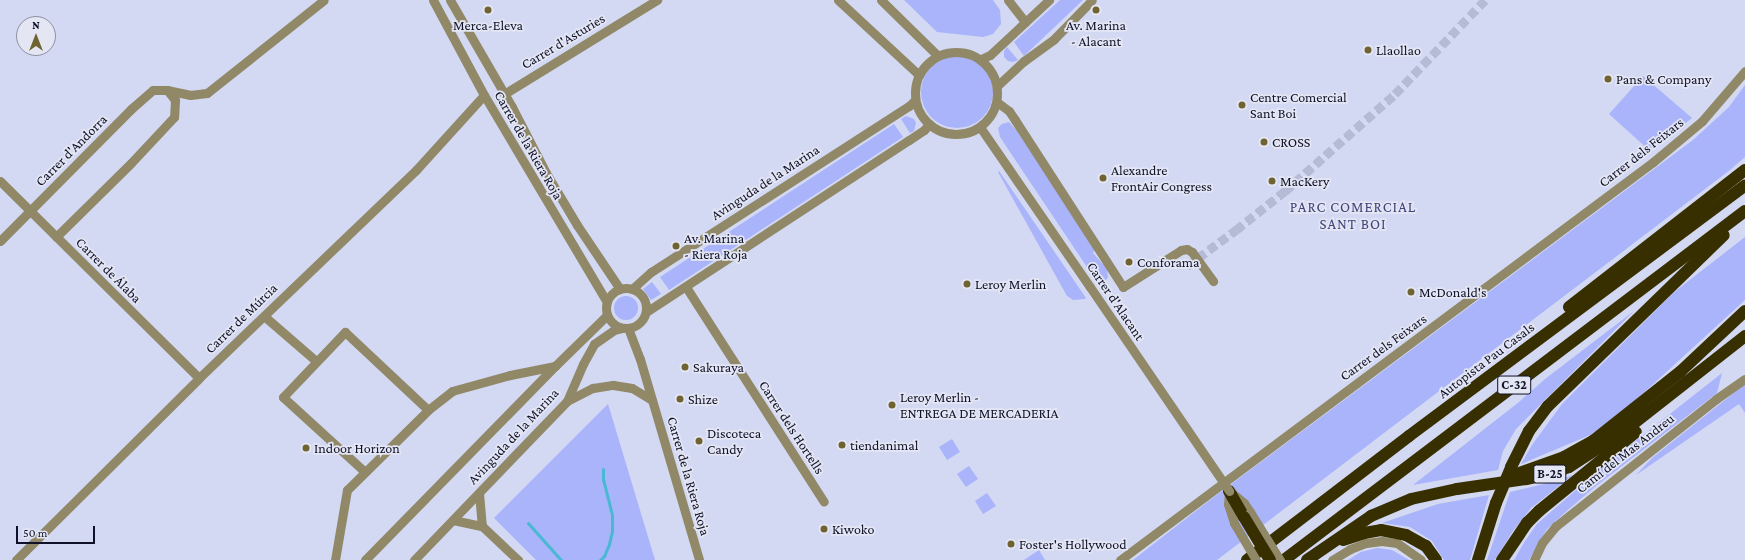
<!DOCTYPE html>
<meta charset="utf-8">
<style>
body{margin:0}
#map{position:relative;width:1745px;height:560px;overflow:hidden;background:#d3d8f3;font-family:"Crimson Pro",serif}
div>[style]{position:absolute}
.green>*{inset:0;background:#a9b4fb}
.round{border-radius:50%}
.stream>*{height:3px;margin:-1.5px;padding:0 1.5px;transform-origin:1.5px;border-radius:1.5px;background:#48b8d3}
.street-tunnel>*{height:9px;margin-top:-4.5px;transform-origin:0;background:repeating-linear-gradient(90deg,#b5bad5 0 9px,transparent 0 13.5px)}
.street>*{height:9px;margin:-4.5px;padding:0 4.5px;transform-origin:4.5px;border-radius:4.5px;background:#908867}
.street>.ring{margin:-4.5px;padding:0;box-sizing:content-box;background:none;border:9px solid #908867;border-radius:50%}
.highway>*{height:12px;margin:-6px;padding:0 6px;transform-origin:6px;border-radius:6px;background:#382f00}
.street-bridge>*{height:9px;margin:-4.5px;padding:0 4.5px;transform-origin:4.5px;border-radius:4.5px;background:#908867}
.highway-bridge>*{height:12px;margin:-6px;padding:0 6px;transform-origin:6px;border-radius:6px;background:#382f00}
.dots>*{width:11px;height:11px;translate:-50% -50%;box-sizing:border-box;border:2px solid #e4e6f4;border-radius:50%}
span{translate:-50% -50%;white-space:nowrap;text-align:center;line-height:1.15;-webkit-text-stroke:3.5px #e4e6f4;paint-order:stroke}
.shield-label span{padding:1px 3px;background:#e4e6f4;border:1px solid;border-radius:3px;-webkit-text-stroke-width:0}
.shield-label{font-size:13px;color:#0e1128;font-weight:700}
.poi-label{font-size:14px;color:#0e1128}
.left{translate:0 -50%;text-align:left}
.street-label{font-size:14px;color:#0e1128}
.neighbourhood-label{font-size:15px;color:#3f457d;letter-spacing:1px}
.north{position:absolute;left:16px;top:16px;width:40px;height:40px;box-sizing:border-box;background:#e4e6f4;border:1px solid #8e91a2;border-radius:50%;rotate:0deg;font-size:11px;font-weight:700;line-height:16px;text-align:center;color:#0e1128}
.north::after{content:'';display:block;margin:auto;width:14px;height:18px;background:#6f6431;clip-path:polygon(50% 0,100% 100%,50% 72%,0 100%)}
.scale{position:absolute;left:16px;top:526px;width:79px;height:18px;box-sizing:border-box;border:2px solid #0e1128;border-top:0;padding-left:5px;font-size:12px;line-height:14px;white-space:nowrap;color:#0e1128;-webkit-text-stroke:3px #e4e6f4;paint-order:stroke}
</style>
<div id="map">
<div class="green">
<i style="clip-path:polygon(904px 0,993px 0,1000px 10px,1001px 24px,993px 34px,983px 37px,937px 32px)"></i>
<i style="clip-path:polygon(1060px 0,1083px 0,1024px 56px,1014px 42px)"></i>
<i style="clip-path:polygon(1007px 47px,1018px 60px,1013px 62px,1008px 61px,1004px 57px,1004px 51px)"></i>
<i class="round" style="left:921px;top:56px;width:72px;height:72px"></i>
<i style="clip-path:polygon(1643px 76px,1692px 118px,1650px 151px,1609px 114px)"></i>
<i style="clip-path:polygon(1745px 85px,1745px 157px,1730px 170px,1217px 560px,1133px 560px,1206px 503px,1693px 140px,1729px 107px)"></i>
<i style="clip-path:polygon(906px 116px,914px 119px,916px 123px,914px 131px,910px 133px,901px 119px)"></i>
<i style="clip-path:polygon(1009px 122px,1017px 131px,1095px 249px,1093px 253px,1107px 269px,1108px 277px,1101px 288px,1000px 137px,998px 128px,1002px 124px)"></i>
<i style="clip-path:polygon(894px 124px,903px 137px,669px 290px,660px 277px)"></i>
<i style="clip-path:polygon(999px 171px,1086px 298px,1085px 299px,1073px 300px,1067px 296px,998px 172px)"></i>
<i style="clip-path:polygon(1745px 237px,1745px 300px,1627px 408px,1590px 435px,1521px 464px,1532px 445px,1562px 404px,1673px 293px)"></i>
<i style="clip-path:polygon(652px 282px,661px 294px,651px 300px,643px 289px)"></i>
<i class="round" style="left:614px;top:296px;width:24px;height:24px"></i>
<i style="clip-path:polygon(1634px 311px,1516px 429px,1503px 451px,1498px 470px,1413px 485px,1519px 402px,1545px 379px)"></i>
<i style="clip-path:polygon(1722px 373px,1717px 393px,1596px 486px,1569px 509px,1547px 529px,1529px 560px,1514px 560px,1525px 541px,1537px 524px,1600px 469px)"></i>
<i style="clip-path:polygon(1745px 384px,1745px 413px,1739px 404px,1636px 475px,1652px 458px)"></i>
<i style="clip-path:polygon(608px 404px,655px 560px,536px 560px,494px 518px)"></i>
<i style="clip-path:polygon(952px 439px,960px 452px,947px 460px,939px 447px)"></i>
<i style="clip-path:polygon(969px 466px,978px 479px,966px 487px,957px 474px)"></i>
<i style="clip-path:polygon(1573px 475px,1531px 508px,1513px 531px,1495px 560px,1487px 560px,1510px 492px,1556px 481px)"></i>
<i style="clip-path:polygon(987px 493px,996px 506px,983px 514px,975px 501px)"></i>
<i style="clip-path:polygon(1489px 495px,1470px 560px,1444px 560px,1432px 541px,1410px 527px,1382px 523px,1438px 504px)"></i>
<i style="clip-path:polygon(1377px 548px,1392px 550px,1409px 560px,1348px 560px,1361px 552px)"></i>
<i style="clip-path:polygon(1039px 550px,1045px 560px,1024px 560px)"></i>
</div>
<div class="stream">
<i style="left:528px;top:523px;width:50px;rotate:48.3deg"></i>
<i style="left:600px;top:560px;width:6px;rotate:-45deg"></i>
<i style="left:604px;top:556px;width:13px;rotate:-67deg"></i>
<i style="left:609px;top:544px;width:13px;rotate:-77deg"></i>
<i style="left:612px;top:531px;width:16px;rotate:-90deg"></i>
<i style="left:612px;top:515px;width:36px;rotate:-104deg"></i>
<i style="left:603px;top:480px;width:11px;rotate:-90deg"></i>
</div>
<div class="street-tunnel">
<i style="left:1187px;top:266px;width:61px;rotate:-36.3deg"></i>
<i style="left:1236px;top:230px;width:63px;rotate:-38.5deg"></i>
<i style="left:1285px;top:191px;width:147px;rotate:-41.4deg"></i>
<i style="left:1395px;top:94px;width:130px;rotate:-46.2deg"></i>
</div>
<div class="street">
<i style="left:433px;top:0;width:108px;rotate:61.8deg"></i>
<i style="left:484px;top:95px;width:241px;rotate:59.3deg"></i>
<i style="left:450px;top:0;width:124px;rotate:59.9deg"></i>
<i style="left:512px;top:107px;width:74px;rotate:62.7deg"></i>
<i style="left:546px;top:173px;width:61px;rotate:59.2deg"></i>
<i style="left:577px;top:225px;width:77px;rotate:56.1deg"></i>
<i style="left:838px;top:0;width:110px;rotate:42.8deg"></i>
<i style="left:881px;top:0;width:80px;rotate:44.5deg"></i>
<i style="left:1008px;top:0;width:28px;rotate:52deg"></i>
<i class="ring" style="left:915px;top:52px;width:73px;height:73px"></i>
<i style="left:981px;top:59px;width:10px;rotate:-24deg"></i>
<i style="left:990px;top:55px;width:81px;rotate:-43deg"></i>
<i style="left:997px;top:86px;width:37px;rotate:-43deg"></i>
<i style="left:1024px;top:61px;width:37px;rotate:-36deg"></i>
<i style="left:1054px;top:39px;width:54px;rotate:-45.7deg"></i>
<i style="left:167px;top:90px;width:24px;rotate:12deg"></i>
<i style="left:190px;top:95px;width:17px;rotate:-7deg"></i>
<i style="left:207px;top:93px;width:149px;rotate:-38.5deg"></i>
<i style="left:504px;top:94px;width:180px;rotate:-31.6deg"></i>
<i style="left:997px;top:102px;width:15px;rotate:37deg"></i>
<i style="left:1009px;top:111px;width:11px;rotate:56deg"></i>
<i style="left:1015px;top:120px;width:199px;rotate:57.1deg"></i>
<i style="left:1123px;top:287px;width:69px;rotate:-32.5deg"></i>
<i style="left:1181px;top:250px;width:6px;rotate:-9deg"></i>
<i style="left:1187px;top:249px;width:6px;rotate:31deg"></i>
<i style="left:1192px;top:252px;width:36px;rotate:54deg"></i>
<i style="left:980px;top:127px;width:194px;rotate:55.5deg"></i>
<i style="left:0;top:181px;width:280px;rotate:44.7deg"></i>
<i style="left:0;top:241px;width:186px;rotate:-45.2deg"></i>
<i style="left:131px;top:109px;width:29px;rotate:-41deg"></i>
<i style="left:153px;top:90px;width:14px"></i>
<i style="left:167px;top:90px;width:13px;rotate:51deg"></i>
<i style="left:175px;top:100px;width:17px;rotate:93deg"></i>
<i style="left:174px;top:117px;width:63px;rotate:133.1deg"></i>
<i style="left:131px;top:163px;width:105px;rotate:135.4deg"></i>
<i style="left:686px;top:287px;width:255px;rotate:57.3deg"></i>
<i class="ring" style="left:606px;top:288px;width:31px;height:31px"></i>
<i style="left:632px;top:289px;width:25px;rotate:-42deg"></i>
<i style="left:651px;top:272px;width:307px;rotate:-32.8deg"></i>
<i style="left:909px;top:106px;width:8px;rotate:-45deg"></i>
<i style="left:646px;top:312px;width:314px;rotate:-33.2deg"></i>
<i style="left:909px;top:140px;width:18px;rotate:-34deg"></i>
<i style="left:924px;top:130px;width:8px;rotate:-50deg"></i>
<i style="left:264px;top:316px;width:69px;rotate:40.9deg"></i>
<i style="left:628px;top:328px;width:33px;rotate:69deg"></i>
<i style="left:640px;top:359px;width:209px;rotate:73.6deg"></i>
<i style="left:567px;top:401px;width:29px;rotate:-27deg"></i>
<i style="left:593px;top:388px;width:20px;rotate:-9deg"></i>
<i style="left:613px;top:385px;width:19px;rotate:9deg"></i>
<i style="left:632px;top:388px;width:23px;rotate:31deg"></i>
<i style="left:365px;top:472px;width:111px;rotate:-137.6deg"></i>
<i style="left:283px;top:397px;width:90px;rotate:-46.4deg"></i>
<i style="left:345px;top:332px;width:114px;rotate:43.2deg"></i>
<i style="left:1229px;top:491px;width:13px;rotate:94deg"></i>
<i style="left:1228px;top:504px;width:20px;rotate:72deg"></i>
<i style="left:479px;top:493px;width:33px;rotate:85deg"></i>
<i style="left:1232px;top:493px;width:16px;rotate:40deg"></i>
<i style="left:1244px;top:503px;width:11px;rotate:56deg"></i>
<i style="left:453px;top:520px;width:30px;rotate:12deg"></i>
<i style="left:482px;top:526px;width:50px;rotate:43.4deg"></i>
<i style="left:16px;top:560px;width:258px;rotate:-44.8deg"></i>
<i style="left:199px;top:378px;width:301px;rotate:-43.8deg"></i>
<i style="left:416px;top:170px;width:101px;rotate:-47.8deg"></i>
<i style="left:335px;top:560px;width:71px;rotate:-80.3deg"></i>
<i style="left:347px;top:490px;width:114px;rotate:-44.6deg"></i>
<i style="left:428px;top:410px;width:31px;rotate:-38deg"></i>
<i style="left:452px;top:391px;width:60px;rotate:-15.4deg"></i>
<i style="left:510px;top:375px;width:46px;rotate:-11.3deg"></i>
<i style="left:365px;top:560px;width:272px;rotate:-45.6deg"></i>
<i style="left:555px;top:366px;width:73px;rotate:-44.4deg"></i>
<i style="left:414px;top:560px;width:221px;rotate:-46.1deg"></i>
<i style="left:567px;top:401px;width:40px;rotate:-66.6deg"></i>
<i style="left:583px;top:364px;width:23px;rotate:-61deg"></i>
<i style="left:594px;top:344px;width:24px;rotate:-35deg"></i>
<i style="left:614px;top:330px;width:8px;rotate:-14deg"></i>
<i style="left:1120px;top:560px;width:665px;rotate:-36.75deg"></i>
<i style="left:1653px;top:162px;width:64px;rotate:-39.9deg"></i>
<i style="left:1702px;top:121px;width:66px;rotate:-49.3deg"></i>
<i style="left:1332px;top:560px;width:21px;rotate:-31deg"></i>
<i style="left:1350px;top:549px;width:17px;rotate:-21deg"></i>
<i style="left:1366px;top:543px;width:16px;rotate:-7deg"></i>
<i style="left:1382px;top:541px;width:15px;rotate:8deg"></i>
<i style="left:1397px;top:543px;width:29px;rotate:35deg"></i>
<i style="left:1534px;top:560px;width:19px;rotate:-65deg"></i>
<i style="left:1542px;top:543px;width:22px;rotate:-51deg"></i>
<i style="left:1556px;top:526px;width:204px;rotate:-38.4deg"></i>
<i style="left:1716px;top:399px;width:35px;rotate:-35deg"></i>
</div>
<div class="highway">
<i style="left:1569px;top:307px;width:223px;rotate:-37.9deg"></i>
<i style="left:1511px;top:467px;width:40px;rotate:-63.4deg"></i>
<i style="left:1529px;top:431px;width:31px;rotate:-53deg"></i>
<i style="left:1548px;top:406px;width:245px;rotate:-44.2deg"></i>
<i style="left:1514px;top:475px;width:53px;rotate:-19.8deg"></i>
<i style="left:1564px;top:457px;width:33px;rotate:-29deg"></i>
<i style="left:1593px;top:441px;width:111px;rotate:-38.4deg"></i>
<i style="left:1680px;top:372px;width:89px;rotate:-43.2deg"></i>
<i style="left:1229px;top:491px;width:30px;rotate:60deg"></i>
<i style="left:1343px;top:540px;width:22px;rotate:-18deg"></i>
<i style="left:1364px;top:533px;width:17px;rotate:-10deg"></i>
<i style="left:1381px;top:530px;width:25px;rotate:11deg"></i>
<i style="left:1406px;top:535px;width:23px;rotate:29deg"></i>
<i style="left:1426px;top:546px;width:17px;rotate:54deg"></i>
<i style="left:1247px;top:560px;width:204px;rotate:-37.4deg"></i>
<i style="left:1409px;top:436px;width:419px;rotate:-36.7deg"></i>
<i style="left:1284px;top:560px;width:578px;rotate:-37.13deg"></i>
<i style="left:1307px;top:560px;width:78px;rotate:-34.5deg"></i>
<i style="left:1371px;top:516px;width:43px;rotate:-23deg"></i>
<i style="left:1411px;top:499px;width:47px;rotate:-12.3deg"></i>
<i style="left:1457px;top:489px;width:70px;rotate:-8.2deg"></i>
<i style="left:1526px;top:479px;width:20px;rotate:-11deg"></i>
<i style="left:1546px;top:475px;width:24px;rotate:-19deg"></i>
<i style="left:1569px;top:467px;width:66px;rotate:-33.2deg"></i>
<i style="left:1624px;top:431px;width:154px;rotate:-38.1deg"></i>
<i style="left:1478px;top:560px;width:60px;rotate:-72.5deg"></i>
<i style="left:1502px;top:560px;width:45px;rotate:-56deg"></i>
<i style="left:1527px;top:523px;width:17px;rotate:-45deg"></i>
<i style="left:1539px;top:511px;width:125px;rotate:-39.2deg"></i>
</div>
<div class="street-bridge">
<i style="left:1090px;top:287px;width:247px;rotate:55.7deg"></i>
<i style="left:1250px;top:512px;width:57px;rotate:58deg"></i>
<i style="left:1234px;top:523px;width:43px;rotate:59.3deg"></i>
</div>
<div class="highway-bridge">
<i style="left:1496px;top:503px;width:39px;rotate:-67deg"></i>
<i style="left:1244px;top:517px;width:50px;rotate:58.8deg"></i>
</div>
<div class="dots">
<i style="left:488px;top:10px;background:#6f6431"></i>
<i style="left:1096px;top:10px;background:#6f6431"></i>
<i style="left:1368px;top:50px;background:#6f6431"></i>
<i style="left:1608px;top:79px;background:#6f6431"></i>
<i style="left:1242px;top:105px;background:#6f6431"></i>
<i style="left:1264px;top:142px;background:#6f6431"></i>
<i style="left:1103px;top:178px;background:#6f6431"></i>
<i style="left:1272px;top:181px;background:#6f6431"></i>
<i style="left:676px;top:246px;background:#6f6431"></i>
<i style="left:1129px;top:262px;background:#6f6431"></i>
<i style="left:967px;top:284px;background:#6f6431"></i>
<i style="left:1411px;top:292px;background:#6f6431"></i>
<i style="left:685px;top:367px;background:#6f6431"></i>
<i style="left:680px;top:399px;background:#6f6431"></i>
<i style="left:892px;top:405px;background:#6f6431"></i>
<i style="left:699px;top:441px;background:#6f6431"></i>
<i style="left:842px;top:445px;background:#6f6431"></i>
<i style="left:306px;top:448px;background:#6f6431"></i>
<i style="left:824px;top:529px;background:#6f6431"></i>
<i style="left:1011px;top:544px;background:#6f6431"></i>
</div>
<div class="shield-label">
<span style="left:1514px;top:385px">C-32</span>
<span style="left:1550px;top:474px">B-25</span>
</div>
<div class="poi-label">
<span style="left:488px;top:25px">Merca-Eleva</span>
<span style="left:1096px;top:33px">Av. Marina<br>- Alacant</span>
<span class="left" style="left:1376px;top:50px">Llaollao</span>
<span class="left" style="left:1616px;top:79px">Pans &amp; Company</span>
<span class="left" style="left:1250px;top:105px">Centre Comercial<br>Sant Boi</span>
<span class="left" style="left:1272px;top:142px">CROSS</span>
<span class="left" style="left:1111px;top:178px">Alexandre<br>FrontAir Congress</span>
<span class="left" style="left:1280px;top:181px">MacKery</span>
<span class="left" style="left:684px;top:246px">Av. Marina<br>- Riera Roja</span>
<span class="left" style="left:1137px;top:262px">Conforama</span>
<span class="left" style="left:975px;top:284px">Leroy Merlin</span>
<span class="left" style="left:1419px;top:292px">McDonald's</span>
<span class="left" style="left:693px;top:367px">Sakuraya</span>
<span class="left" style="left:900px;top:405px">Leroy Merlin -<br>ENTREGA DE MERCADERIA</span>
<span class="left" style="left:688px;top:399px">Shize</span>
<span class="left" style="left:707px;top:441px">Discoteca<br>Candy</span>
<span class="left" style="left:850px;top:445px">tiendanimal</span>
<span class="left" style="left:314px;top:448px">Indoor Horizon</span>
<span class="left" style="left:832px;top:529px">Kiwoko</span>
<span class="left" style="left:1019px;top:544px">Foster's Hollywood</span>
</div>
<div class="street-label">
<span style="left:563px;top:41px;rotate:-31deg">Carrer d'Asturies</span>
<span style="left:529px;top:145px;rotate:60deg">Carrer de la Riera Roja</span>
<span style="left:71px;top:150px;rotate:-45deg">Carrer d'Andorra</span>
<span style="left:1641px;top:152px;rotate:-38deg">Carrer dels Feixars</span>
<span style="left:765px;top:182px;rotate:-33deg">Avinguda de la Marina</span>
<span style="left:109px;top:270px;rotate:45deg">Carrer de Álaba</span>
<span style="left:1116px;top:301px;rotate:56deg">Carrer d'Alacant</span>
<span style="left:241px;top:318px;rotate:-44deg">Carrer de Múrcia</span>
<span style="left:1383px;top:347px;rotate:-36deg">Carrer dels Feixars</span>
<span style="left:1486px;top:360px;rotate:-37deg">Autopista Pau Casals</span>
<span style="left:792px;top:427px;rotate:57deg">Carrer dels Hortells</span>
<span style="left:513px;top:436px;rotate:-47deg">Avinguda de la Marina</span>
<span style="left:1625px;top:453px;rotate:-38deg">Camí del Mas Andreu</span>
<span style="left:689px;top:476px;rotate:74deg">Carrer de la Riera Roja</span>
</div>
<div class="neighbourhood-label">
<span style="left:1353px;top:216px">PARC COMERCIAL<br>SANT BOI</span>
</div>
<div class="north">N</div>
<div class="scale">50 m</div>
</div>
